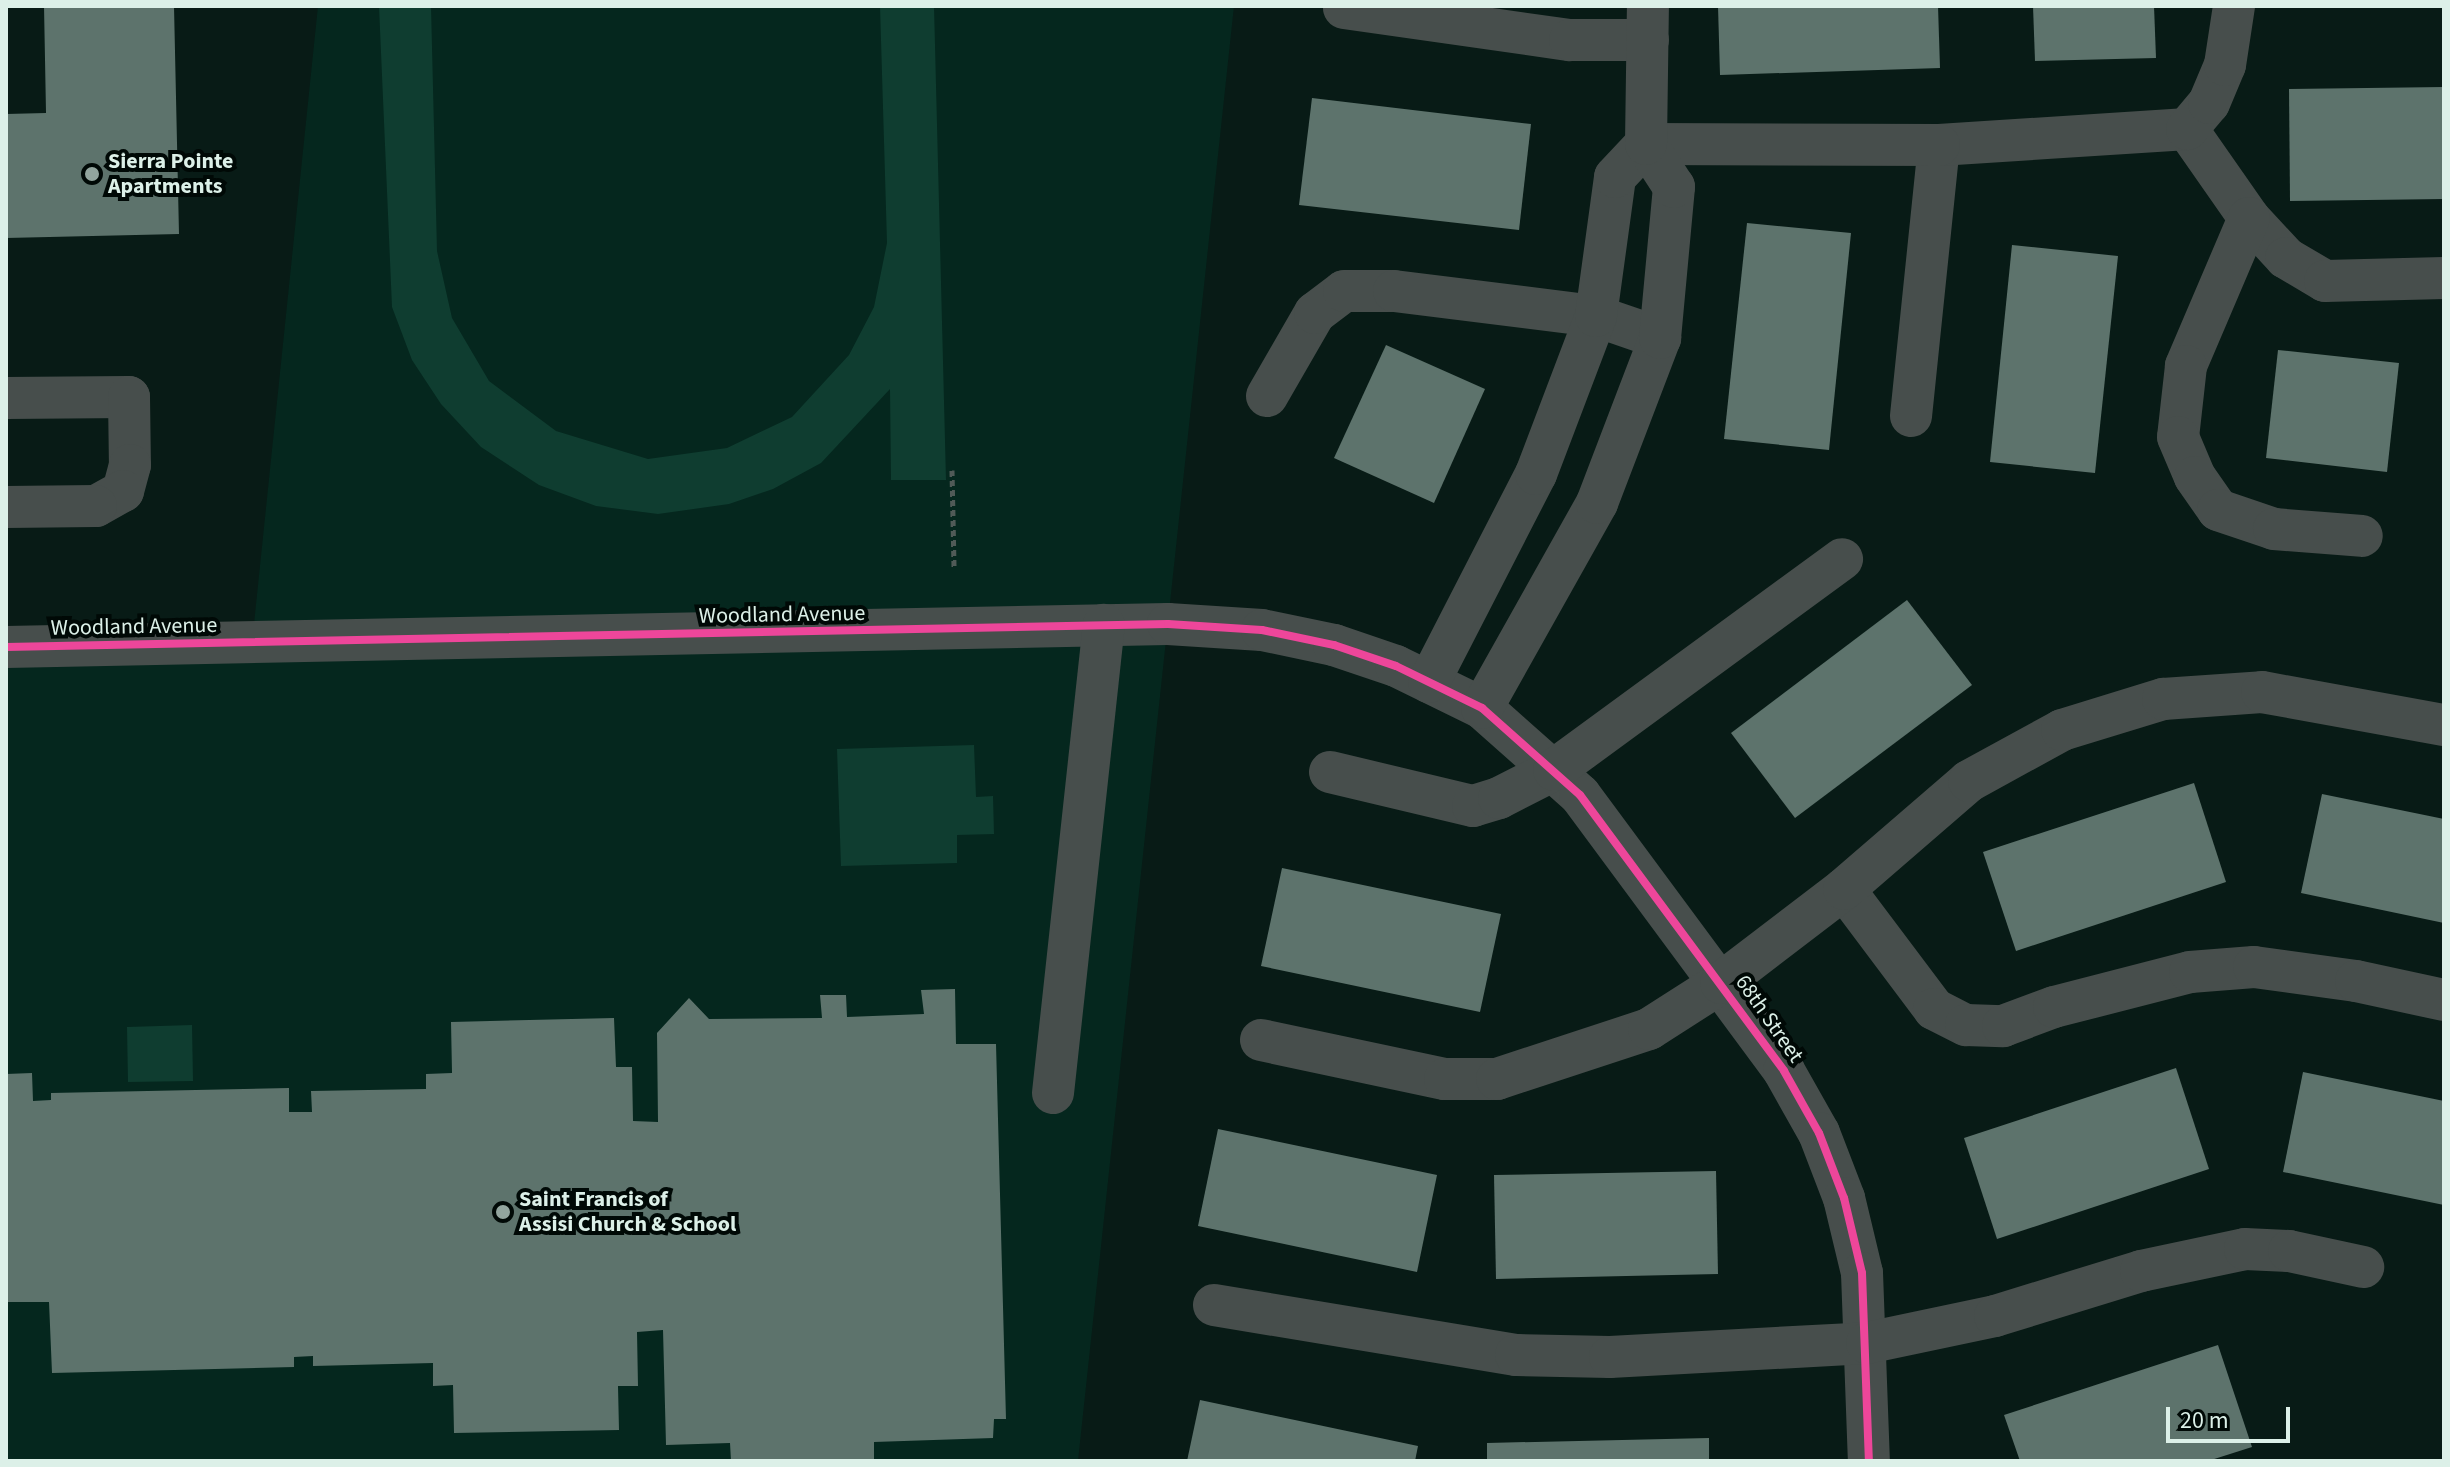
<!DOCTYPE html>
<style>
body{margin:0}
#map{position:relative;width:2450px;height:1467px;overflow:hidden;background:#081b16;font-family:"Source Sans 3",sans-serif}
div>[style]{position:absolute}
.built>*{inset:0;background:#05271e}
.green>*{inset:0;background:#0f3d30}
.building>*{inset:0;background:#5d736c}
.path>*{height:5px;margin-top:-2.5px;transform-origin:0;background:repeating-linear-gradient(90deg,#505a57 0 6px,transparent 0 10px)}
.minor>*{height:42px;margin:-21px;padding:0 21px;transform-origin:21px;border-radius:21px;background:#474e4c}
.cycleway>*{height:8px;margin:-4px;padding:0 4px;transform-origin:4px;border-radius:4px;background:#ed469a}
.dots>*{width:22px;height:22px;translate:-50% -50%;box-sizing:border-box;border:4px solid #000906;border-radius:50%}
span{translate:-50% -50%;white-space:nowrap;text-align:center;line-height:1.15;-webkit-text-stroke:8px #000906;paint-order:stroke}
.poi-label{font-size:22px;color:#dcf0e8;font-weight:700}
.left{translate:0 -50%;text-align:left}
.street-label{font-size:22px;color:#dcf0e8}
.frame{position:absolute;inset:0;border:8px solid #dcf0e8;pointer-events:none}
.scale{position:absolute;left:2166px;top:1407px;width:124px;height:36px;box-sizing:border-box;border:4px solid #dcf0e8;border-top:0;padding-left:10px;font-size:24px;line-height:28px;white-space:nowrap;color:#dcf0e8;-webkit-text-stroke:6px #000906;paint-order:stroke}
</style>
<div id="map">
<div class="built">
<i style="clip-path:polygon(318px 6px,1234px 6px,1078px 1461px,6px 1461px,6px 647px,252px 643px)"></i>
</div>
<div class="green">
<i style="clip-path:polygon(379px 6px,431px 6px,437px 251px,452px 318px,489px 381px,556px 431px,648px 459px,727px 448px,792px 417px,849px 355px,874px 307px,887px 243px,880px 6px,934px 6px,946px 480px,891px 480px,890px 389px,821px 463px,773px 489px,729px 504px,658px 514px,596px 506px,539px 485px,481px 447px,441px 404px,412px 360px,392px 307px)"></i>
<i style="clip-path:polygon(974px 745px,976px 797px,993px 796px,994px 834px,957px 835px,957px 863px,841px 866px,837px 749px)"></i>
<i style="clip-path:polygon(192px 1025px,193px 1081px,128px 1082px,127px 1027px)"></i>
</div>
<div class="building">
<i style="clip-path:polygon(44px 6px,174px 6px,179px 234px,6px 238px,6px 114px,46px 113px)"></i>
<i style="clip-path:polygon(1718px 6px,1938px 6px,1940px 68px,1720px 75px)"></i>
<i style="clip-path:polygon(2033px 6px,2154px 6px,2156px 58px,2035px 61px)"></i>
<i style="clip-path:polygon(2444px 87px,2444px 199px,2290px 201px,2289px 89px)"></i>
<i style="clip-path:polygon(1312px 98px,1531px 124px,1519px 230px,1299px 205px)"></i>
<i style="clip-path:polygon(1747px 223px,1851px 233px,1829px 450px,1724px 439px)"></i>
<i style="clip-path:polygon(2012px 245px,2118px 256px,2095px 473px,1990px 462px)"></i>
<i style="clip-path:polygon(1386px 345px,1485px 389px,1434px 503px,1334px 458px)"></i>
<i style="clip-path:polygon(2278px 350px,2399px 363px,2387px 472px,2266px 458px)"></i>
<i style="clip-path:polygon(1907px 600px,1972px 685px,1795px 818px,1731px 733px)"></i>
<i style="clip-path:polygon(2194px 783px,2226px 882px,2016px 951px,1983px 852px)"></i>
<i style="clip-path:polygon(2322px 794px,2444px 819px,2444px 923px,2301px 893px)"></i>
<i style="clip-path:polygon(1282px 868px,1501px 914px,1480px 1012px,1261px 966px)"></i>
<i style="clip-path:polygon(955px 989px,956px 1044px,996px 1044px,1006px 1419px,994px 1419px,993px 1438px,874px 1442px,874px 1461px,731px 1461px,730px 1443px,666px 1445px,663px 1330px,637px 1332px,638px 1386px,618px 1386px,619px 1430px,454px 1433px,453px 1385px,433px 1386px,433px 1363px,313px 1366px,313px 1356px,294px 1357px,294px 1367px,52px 1373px,49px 1302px,6px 1302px,6px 1074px,32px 1073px,33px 1101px,51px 1100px,51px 1093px,289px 1088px,289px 1112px,312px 1112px,311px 1091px,426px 1089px,426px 1074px,452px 1073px,451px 1022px,614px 1018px,616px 1067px,632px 1067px,633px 1121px,658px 1122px,657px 1033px,689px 998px,709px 1019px,822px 1018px,820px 995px,846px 995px,847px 1017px,924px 1014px,921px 990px)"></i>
<i style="clip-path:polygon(2176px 1068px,2209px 1169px,1997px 1239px,1964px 1138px)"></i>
<i style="clip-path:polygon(2303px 1072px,2444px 1101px,2444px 1205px,2283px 1172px)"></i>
<i style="clip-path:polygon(1218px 1129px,1437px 1175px,1417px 1272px,1198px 1226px)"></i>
<i style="clip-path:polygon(1716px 1171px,1718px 1274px,1496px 1279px,1494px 1175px)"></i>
<i style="clip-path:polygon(2218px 1345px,2252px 1447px,2208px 1461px,2020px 1461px,2004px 1415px)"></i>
<i style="clip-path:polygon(1200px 1400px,1418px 1446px,1415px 1461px,1187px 1461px)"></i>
<i style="clip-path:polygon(1709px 1438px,1709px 1461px,1487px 1461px,1487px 1443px)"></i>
</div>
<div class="path">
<i style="left:952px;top:470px;width:99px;rotate:88.8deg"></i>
</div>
<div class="minor">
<i style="left:1344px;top:8px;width:228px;rotate:8.1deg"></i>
<i style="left:1570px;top:40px;width:78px"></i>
<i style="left:2187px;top:129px;width:108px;rotate:55.1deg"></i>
<i style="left:2249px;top:218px;width:54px;rotate:47.2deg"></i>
<i style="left:2286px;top:258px;width:45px;rotate:30.5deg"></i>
<i style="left:2325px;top:281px;width:119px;rotate:-1.4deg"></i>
<i style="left:2249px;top:218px;width:161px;rotate:113.1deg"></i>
<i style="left:2186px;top:366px;width:71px;rotate:96.4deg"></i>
<i style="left:2178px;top:437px;width:43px;rotate:67deg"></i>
<i style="left:2195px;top:477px;width:40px;rotate:55.1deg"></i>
<i style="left:2218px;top:510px;width:59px;rotate:18.7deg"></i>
<i style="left:2274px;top:529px;width:88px;rotate:4.5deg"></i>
<i style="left:1267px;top:396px;width:96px;rotate:-60deg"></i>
<i style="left:1315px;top:313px;width:36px;rotate:-37deg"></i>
<i style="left:1344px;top:291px;width:50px"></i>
<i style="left:1394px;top:291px;width:204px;rotate:7.1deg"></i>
<i style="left:1596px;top:316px;width:68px;rotate:19deg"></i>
<i style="left:6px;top:398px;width:123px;rotate:-0.5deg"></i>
<i style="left:129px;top:397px;width:68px;rotate:89.2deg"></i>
<i style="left:130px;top:465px;width:27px;rotate:105deg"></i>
<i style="left:123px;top:491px;width:31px;rotate:151deg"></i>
<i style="left:96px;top:506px;width:90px;rotate:179.4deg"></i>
<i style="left:1911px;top:416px;width:272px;rotate:-84.1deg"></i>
<i style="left:1939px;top:145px;width:249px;rotate:-3.7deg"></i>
<i style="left:2187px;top:129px;width:34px;rotate:-50deg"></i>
<i style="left:2209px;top:103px;width:41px;rotate:-67.2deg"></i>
<i style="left:2225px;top:65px;width:60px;rotate:-81.3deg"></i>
<i style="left:6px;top:647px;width:1162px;rotate:-1.13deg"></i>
<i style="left:1168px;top:624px;width:94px;rotate:3.7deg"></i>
<i style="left:1262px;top:630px;width:74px;rotate:11.8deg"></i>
<i style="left:1334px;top:645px;width:65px;rotate:18.7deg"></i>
<i style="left:1396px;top:666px;width:96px;rotate:26deg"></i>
<i style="left:1482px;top:708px;width:131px;rotate:41.6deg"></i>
<i style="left:1580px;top:795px;width:343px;rotate:53.5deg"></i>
<i style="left:1784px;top:1071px;width:71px;rotate:60.6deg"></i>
<i style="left:1819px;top:1133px;width:70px;rotate:69deg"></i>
<i style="left:1844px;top:1198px;width:77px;rotate:76.5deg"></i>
<i style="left:1862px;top:1273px;width:188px;rotate:87.9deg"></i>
<i style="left:1429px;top:682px;width:234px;rotate:-62.8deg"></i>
<i style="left:1536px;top:474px;width:169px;rotate:-69.2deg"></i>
<i style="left:1596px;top:316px;width:140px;rotate:-82.2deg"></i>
<i style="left:1615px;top:177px;width:45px;rotate:-46.8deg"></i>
<i style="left:1646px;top:144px;width:293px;rotate:0.2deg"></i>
<i style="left:1482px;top:708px;width:235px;rotate:-60.7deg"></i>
<i style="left:1597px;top:503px;width:177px;rotate:-69.1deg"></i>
<i style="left:1660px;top:338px;width:152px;rotate:-84.7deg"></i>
<i style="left:1674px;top:187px;width:51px;rotate:-123.1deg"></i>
<i style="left:1646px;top:144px;width:138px;rotate:-89.2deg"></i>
<i style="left:1330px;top:772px;width:147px;rotate:13.4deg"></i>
<i style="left:1473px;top:806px;width:27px;rotate:-17deg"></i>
<i style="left:1499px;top:798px;width:62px;rotate:-27deg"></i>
<i style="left:1554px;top:770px;width:357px;rotate:-36.2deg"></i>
<i style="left:1844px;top:889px;width:150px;rotate:53.1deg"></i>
<i style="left:1934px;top:1009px;width:36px;rotate:27deg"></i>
<i style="left:1966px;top:1025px;width:37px;rotate:2deg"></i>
<i style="left:2003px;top:1026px;width:54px;rotate:-20.4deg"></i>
<i style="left:2054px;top:1007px;width:140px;rotate:-14.4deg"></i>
<i style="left:2190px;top:972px;width:64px;rotate:-4.5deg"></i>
<i style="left:2254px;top:967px;width:103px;rotate:7.8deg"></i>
<i style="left:2356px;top:981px;width:90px;rotate:12.2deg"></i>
<i style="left:1261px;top:1040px;width:188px;rotate:12deg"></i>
<i style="left:1445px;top:1079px;width:52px"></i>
<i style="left:1497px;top:1079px;width:160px;rotate:-18.2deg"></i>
<i style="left:1649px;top:1029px;width:85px;rotate:-32.6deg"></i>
<i style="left:1721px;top:983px;width:155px;rotate:-37.4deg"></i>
<i style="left:1844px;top:889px;width:165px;rotate:-40.8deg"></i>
<i style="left:1969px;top:781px;width:106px;rotate:-28.7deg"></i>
<i style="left:2062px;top:730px;width:106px;rotate:-17.1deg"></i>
<i style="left:2163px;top:699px;width:99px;rotate:-4deg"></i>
<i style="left:2262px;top:692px;width:185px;rotate:10.3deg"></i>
<i style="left:1053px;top:1093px;width:471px;rotate:-83.8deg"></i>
<i style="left:1214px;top:1305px;width:306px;rotate:9.4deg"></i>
<i style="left:1516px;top:1355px;width:94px;rotate:1.2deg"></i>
<i style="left:1610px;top:1357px;width:257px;rotate:-3.1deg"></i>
<i style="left:1867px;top:1343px;width:131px;rotate:-11.9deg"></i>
<i style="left:1995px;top:1316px;width:153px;rotate:-17.1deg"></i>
<i style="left:2141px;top:1271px;width:106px;rotate:-11.9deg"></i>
<i style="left:2245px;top:1249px;width:44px;rotate:2.6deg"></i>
<i style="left:2289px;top:1251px;width:76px;rotate:12.2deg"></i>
</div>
<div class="cycleway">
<i style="left:6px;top:647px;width:1162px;rotate:-1.13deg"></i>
<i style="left:1168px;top:624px;width:94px;rotate:3.7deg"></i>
<i style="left:1262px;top:630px;width:74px;rotate:11.8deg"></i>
<i style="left:1334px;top:645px;width:65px;rotate:18.7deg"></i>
<i style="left:1396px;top:666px;width:96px;rotate:26deg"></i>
<i style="left:1482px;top:708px;width:131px;rotate:41.6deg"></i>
<i style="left:1580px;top:795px;width:343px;rotate:53.5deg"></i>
<i style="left:1784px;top:1071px;width:71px;rotate:60.6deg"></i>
<i style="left:1819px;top:1133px;width:70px;rotate:69deg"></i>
<i style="left:1844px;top:1198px;width:77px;rotate:76.5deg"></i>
<i style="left:1862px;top:1273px;width:188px;rotate:87.9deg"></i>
</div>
<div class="dots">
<i style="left:92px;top:174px;background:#92a59e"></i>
<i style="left:503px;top:1212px;background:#92a59e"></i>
</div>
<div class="poi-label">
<span class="left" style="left:108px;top:174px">Sierra Pointe<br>Apartments</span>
<span class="left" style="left:519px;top:1212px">Saint Francis of<br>Assisi Church &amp; School</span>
</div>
<div class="street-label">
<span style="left:782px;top:615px;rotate:-1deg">Woodland Avenue</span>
<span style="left:134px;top:627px;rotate:-1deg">Woodland Avenue</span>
<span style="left:1769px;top:1019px;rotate:55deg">68th Street</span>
</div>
<div class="frame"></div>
<div class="scale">20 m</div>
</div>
